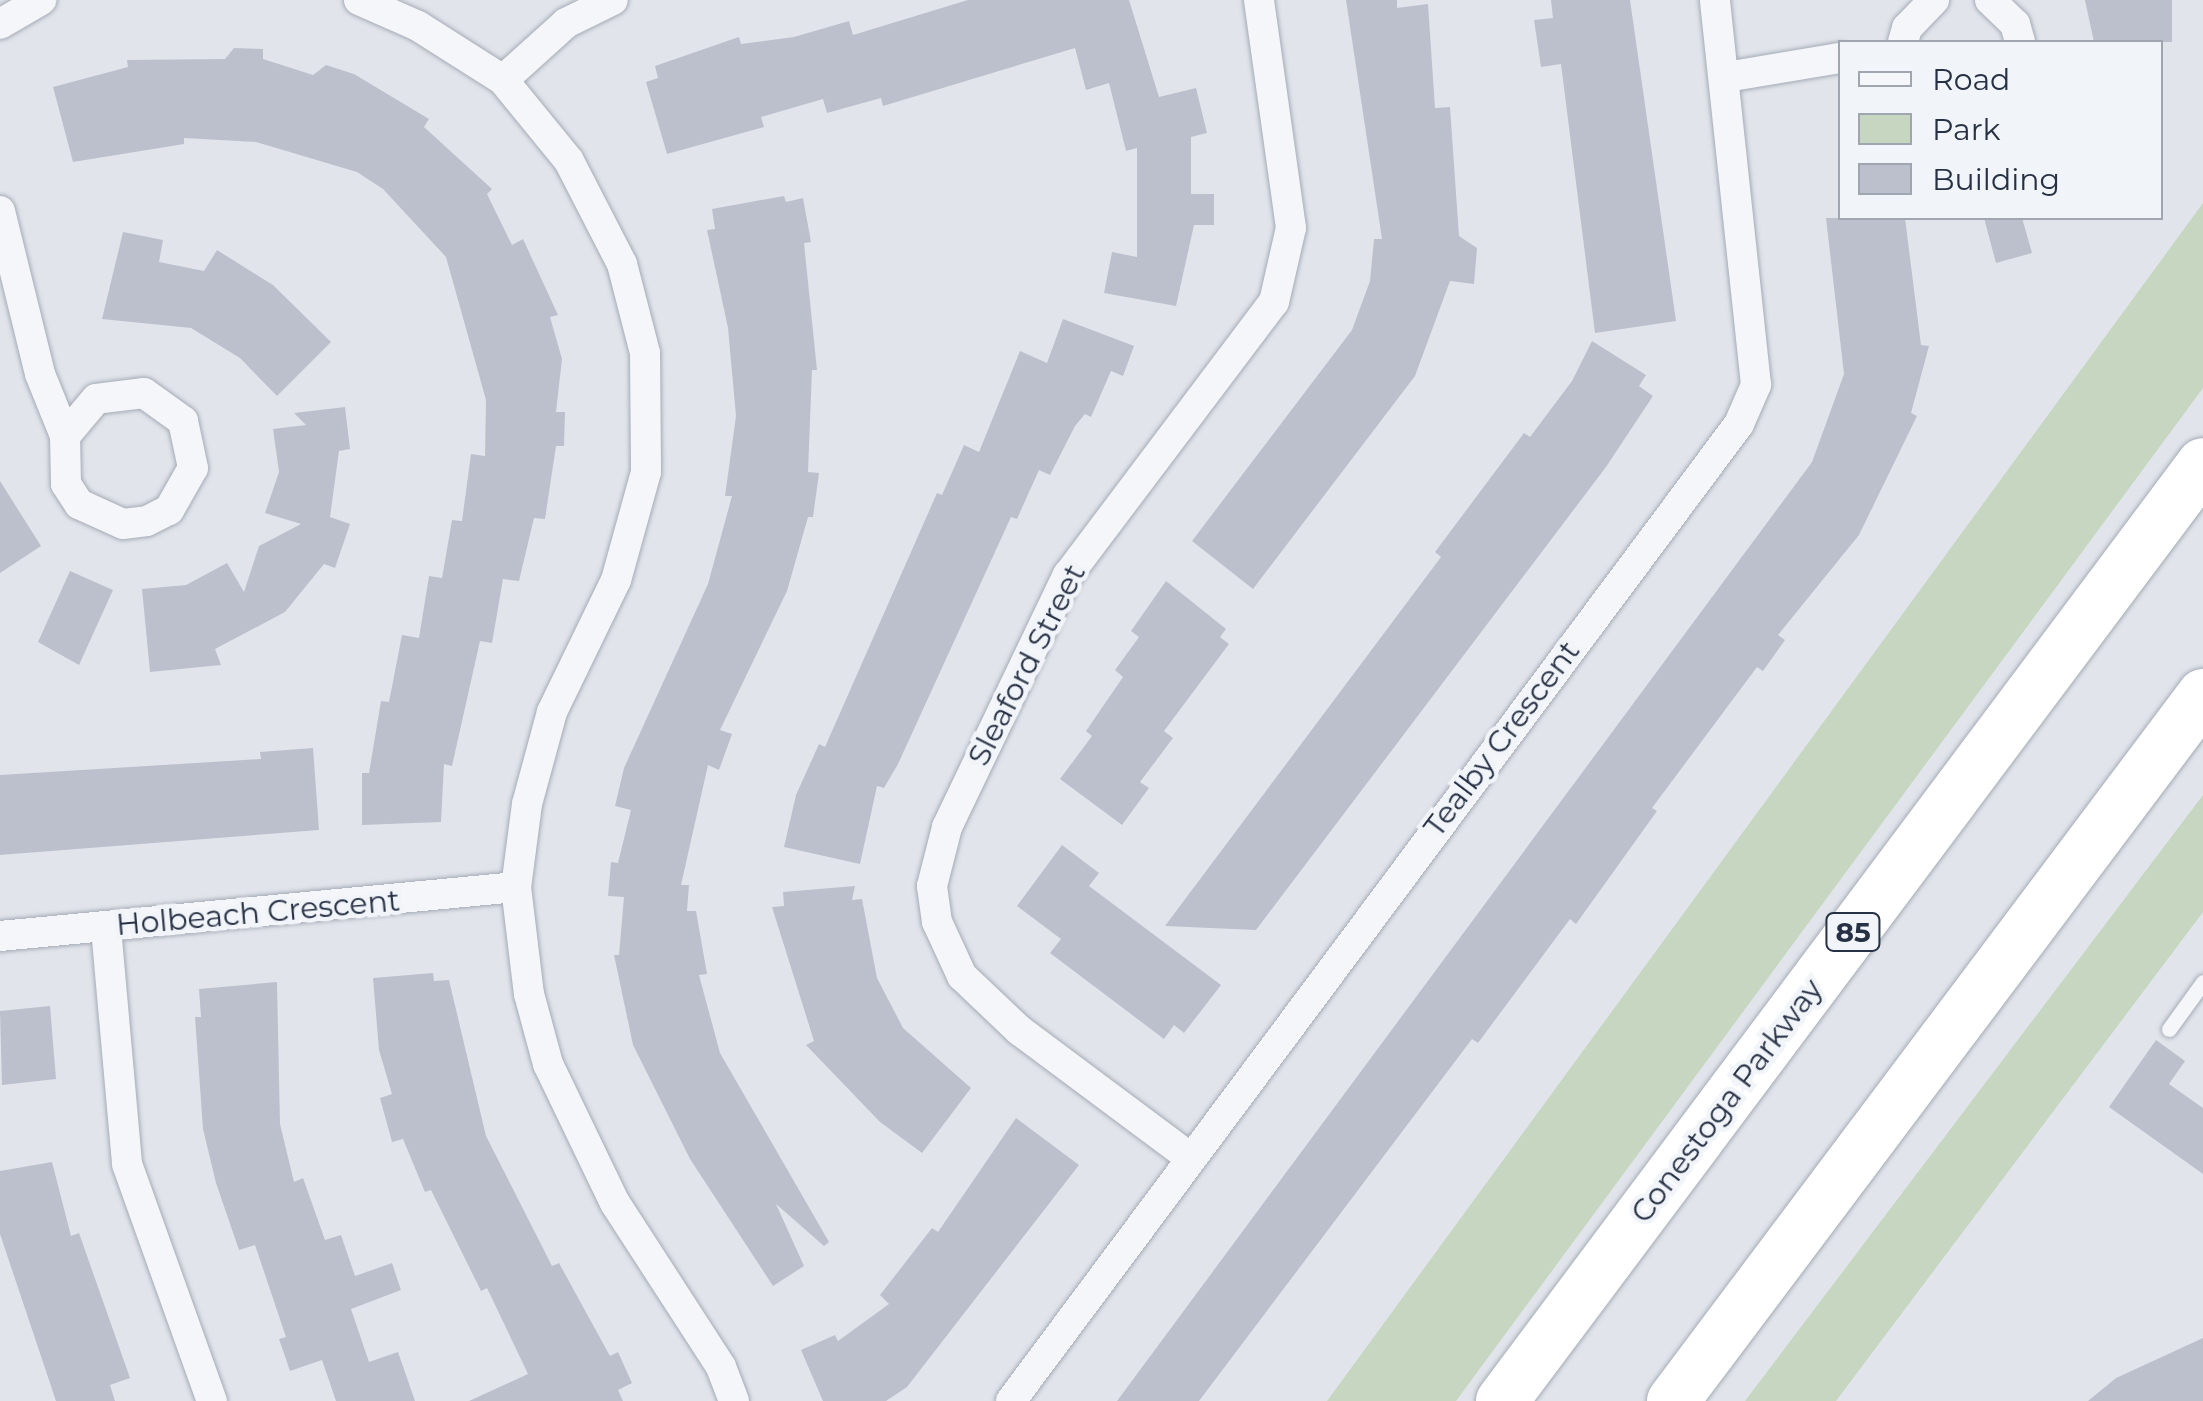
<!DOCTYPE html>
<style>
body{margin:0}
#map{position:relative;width:2203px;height:1401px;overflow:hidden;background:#e1e5eb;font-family:Montserrat,sans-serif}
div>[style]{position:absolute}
.green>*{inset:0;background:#c6d6c1}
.building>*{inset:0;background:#bbc0cc}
.roads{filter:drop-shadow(0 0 2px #a5abb6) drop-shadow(0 0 2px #a5abb6)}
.service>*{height:15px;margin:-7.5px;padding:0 7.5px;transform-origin:7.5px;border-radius:7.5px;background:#f5f6f9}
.minor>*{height:30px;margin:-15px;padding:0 15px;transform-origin:15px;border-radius:15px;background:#f5f6f9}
.motorway>*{height:52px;margin:-26px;padding:0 26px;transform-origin:26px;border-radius:26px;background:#fff}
span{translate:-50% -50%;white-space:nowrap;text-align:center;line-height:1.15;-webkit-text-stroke:9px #f1f4f8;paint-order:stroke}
.shield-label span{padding:2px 8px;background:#f1f4f8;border:2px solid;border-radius:8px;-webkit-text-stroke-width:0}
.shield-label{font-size:28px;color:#273145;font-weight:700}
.street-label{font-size:30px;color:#273145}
.legend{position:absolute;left:1838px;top:40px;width:325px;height:180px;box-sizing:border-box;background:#f1f4f8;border:2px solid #a0a6b0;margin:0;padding:12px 18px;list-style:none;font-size:30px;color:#273145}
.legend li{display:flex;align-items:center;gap:20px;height:50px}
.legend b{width:50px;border:2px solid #a0a6b0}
</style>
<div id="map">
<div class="green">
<i style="clip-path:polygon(2203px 203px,2203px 388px,1456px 1401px,1327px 1401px)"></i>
<i style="clip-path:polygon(2203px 795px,2203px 912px,1836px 1401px,1745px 1401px)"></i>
</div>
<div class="building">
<i style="clip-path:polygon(968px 0,1129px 0,1159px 97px,1196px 88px,1207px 133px,1191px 137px,1191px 194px,1214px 194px,1214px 225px,1194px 225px,1176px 306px,1104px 293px,1112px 252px,1137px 257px,1137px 148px,1126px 151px,1109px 83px,1086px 90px,1075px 48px,883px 106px,881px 98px,827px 113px,823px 99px,761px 117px,764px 127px,667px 154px,646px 82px,658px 78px,655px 66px,739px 37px,741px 44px,794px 37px,849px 21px,853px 35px)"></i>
<i style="clip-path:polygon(1346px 0,1397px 0,1397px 8px,1428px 4px,1435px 108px,1450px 107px,1459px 236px,1477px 248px,1474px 284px,1450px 281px,1415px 376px,1253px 589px,1192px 541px,1352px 330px,1370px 281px,1374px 239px,1382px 239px)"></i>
<i style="clip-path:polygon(1551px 0,1630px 0,1676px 321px,1595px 333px,1561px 64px,1541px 67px,1534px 20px,1553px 18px)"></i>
<i style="clip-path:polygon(2085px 0,2172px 0,2172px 42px,2094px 42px)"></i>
<i style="clip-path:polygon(234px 48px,263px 49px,263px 59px,313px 75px,326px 65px,354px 74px,429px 119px,424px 127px,492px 189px,487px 194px,512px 245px,523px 239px,558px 315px,550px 317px,562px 359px,556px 412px,565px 412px,564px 446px,556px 446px,545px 519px,534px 518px,519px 581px,503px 579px,492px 643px,480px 641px,452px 766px,444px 764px,441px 822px,362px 825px,362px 773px,369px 773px,381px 701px,389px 702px,402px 635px,419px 638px,429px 576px,442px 578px,452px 520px,462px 521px,471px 454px,485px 456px,486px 400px,446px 257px,383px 189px,357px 172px,256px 142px,184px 138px,184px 144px,73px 162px,53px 87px,128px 67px,127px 60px,225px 59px)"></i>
<i style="clip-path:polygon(784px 196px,786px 202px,803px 198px,811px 242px,804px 243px,817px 370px,812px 370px,808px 472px,819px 473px,813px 517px,808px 517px,787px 591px,720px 730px,732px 734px,719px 770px,708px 765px,681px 885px,689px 885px,687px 911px,696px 911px,707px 974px,699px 975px,720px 1053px,829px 1242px,824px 1246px,776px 1204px,804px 1266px,773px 1286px,690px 1159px,633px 1045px,614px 955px,619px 955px,624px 897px,608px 896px,611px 862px,618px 863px,631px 810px,615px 806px,624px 768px,708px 584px,732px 496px,725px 496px,736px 416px,728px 328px,707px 230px,715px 229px,712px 209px)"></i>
<i style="clip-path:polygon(1826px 218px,1905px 218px,1921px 345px,1929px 346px,1911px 413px,1917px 416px,1859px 535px,1778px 635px,1785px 640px,1763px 671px,1757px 667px,1652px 808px,1657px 811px,1576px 924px,1570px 919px,1478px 1043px,1472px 1039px,1199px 1401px,1117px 1401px,1812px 462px,1844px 374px)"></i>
<i style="clip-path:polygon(1984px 218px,2022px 218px,2032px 253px,1996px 263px)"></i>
<i style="clip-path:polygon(123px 232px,163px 240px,159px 262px,204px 271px,217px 250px,273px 285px,331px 342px,277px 396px,240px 358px,191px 328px,102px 319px)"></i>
<i style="clip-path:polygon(1063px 319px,1134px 346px,1123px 376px,1111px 371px,1091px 417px,1085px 414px,1075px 426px,1050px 475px,1039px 470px,1017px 519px,1011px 517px,898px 764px,884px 788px,877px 786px,860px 864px,784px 847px,796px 795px,819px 744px,825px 747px,937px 493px,942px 495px,964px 445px,979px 452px,1020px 351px,1047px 363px)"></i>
<i style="clip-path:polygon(1592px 341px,1646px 375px,1639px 386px,1653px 396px,1606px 467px,1256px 930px,1165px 926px,1441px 557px,1435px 552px,1524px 433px,1530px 437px,1572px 381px)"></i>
<i style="clip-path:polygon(345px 407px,350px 449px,339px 451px,330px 517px,350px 524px,335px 568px,324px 564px,285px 612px,215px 649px,221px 665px,150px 672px,142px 589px,186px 585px,227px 563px,244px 592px,259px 546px,301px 524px,265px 513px,279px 472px,273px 429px,306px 425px,294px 413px)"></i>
<i style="clip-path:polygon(0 481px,41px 546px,0 573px)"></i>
<i style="clip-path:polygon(70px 571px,113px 590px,79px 665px,38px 642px)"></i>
<i style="clip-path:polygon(1166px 581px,1226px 629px,1220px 637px,1229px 644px,1164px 731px,1173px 738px,1140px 782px,1149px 788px,1122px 825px,1060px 779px,1092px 736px,1086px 731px,1123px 677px,1115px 670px,1139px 637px,1131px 631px)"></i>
<i style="clip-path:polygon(313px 748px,319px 830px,0 855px,0 775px,261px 759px,260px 752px)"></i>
<i style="clip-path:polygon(1062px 845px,1099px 873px,1089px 886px,1221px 985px,1184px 1033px,1174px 1025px,1164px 1039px,1050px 953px,1061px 939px,1017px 906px)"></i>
<i style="clip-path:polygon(855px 886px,852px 900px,862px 899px,877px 978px,903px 1028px,971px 1088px,922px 1153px,880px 1122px,806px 1045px,814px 1041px,772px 907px,784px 906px,783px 892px)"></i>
<i style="clip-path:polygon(433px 973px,434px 981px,449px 980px,486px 1136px,552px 1266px,559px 1263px,610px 1356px,618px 1352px,632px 1383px,618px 1390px,623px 1401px,469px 1401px,528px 1374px,487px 1288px,481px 1291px,431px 1190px,425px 1192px,403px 1139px,392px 1142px,380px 1098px,392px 1094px,379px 1050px,373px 978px)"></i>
<i style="clip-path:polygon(277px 982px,280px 1124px,294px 1182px,303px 1178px,325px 1240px,341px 1235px,355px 1276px,392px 1263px,401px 1290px,351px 1309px,369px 1362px,398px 1352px,415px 1401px,336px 1401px,322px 1360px,290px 1371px,279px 1339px,286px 1337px,255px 1245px,239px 1250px,216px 1183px,203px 1129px,195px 1017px,201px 1017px,199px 989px)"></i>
<i style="clip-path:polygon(50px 1006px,56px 1079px,2px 1085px,0 1011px)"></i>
<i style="clip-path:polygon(2156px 1040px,2185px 1061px,2169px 1084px,2203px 1108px,2203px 1174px,2109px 1107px)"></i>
<i style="clip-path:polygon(1016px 1118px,1079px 1165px,907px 1387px,886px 1401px,823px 1401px,801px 1350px,835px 1335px,838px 1341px,889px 1304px,880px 1295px,932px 1228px,938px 1232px)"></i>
<i style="clip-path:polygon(52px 1162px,71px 1236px,79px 1233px,130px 1378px,110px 1385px,115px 1401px,56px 1401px,0 1234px,0 1171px)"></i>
<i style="clip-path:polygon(2203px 1338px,2203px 1401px,2088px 1401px,2116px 1378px)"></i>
</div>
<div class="roads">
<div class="service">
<i style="left:2169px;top:1029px;width:58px;rotate:-54.1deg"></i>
</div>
<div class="minor">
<i style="left:359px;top:0;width:64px;rotate:23.8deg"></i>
<i style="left:418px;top:26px;width:101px;rotate:32.4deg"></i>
<i style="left:503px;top:80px;width:104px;rotate:50.8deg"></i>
<i style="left:569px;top:161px;width:116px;rotate:62.8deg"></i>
<i style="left:622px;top:264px;width:92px;rotate:75.5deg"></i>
<i style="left:645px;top:353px;width:119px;rotate:89.5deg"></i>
<i style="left:646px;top:472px;width:112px;rotate:105.5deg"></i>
<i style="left:616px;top:580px;width:147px;rotate:115.9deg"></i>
<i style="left:552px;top:712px;width:95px;rotate:105.2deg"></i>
<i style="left:527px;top:804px;width:84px;rotate:97.5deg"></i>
<i style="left:516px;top:887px;width:108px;rotate:83.1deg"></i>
<i style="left:529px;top:994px;width:73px;rotate:74.8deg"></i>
<i style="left:548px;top:1064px;width:154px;rotate:64.3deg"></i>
<i style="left:615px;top:1203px;width:195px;rotate:57.1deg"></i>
<i style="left:721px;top:1367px;width:36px;rotate:69deg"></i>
<i style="left:1990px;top:0;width:35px;rotate:44deg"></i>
<i style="left:2015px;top:24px;width:19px;rotate:74deg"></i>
<i style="left:0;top:24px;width:48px;rotate:-30.3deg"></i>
<i style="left:1903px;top:42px;width:15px;rotate:-74deg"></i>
<i style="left:1907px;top:28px;width:39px;rotate:-46deg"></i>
<i style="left:1726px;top:77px;width:116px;rotate:-9.5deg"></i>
<i style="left:503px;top:80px;width:85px;rotate:-42.1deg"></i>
<i style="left:566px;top:23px;width:52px;rotate:-26.1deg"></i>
<i style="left:0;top:211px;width:168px;rotate:76.2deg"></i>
<i style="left:40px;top:374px;width:67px;rotate:68deg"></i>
<i style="left:65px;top:436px;width:48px;rotate:88.8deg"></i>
<i style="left:66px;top:484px;width:24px;rotate:57deg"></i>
<i style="left:79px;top:504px;width:48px;rotate:24.4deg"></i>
<i style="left:123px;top:524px;width:24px;rotate:-7deg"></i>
<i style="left:147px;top:521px;width:25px;rotate:-27deg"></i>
<i style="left:169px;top:510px;width:48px;rotate:-60.3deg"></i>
<i style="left:193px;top:468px;width:48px;rotate:-102deg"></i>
<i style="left:183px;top:421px;width:48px;rotate:-144.3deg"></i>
<i style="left:144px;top:393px;width:48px;rotate:172.9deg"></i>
<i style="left:96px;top:399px;width:48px;rotate:130deg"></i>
<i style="left:106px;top:928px;width:237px;rotate:84.9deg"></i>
<i style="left:127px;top:1164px;width:252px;rotate:70.3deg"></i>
<i style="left:0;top:936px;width:518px;rotate:-5.42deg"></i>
<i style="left:1188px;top:1156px;width:209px;rotate:-143.3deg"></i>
<i style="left:1020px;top:1031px;width:80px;rotate:-136.5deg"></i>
<i style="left:962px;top:976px;width:60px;rotate:-114.8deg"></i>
<i style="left:937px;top:922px;width:36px;rotate:-98deg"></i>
<i style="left:932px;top:886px;width:61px;rotate:-75.7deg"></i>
<i style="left:947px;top:827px;width:280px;rotate:-64.4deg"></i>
<i style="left:1068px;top:575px;width:342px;rotate:-53deg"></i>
<i style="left:1274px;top:302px;width:76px;rotate:-77.1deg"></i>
<i style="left:1291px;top:228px;width:230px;rotate:-98deg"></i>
<i style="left:1011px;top:1401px;width:1218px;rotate:-53.31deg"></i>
<i style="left:1739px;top:424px;width:43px;rotate:-66.4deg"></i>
<i style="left:1756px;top:385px;width:387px;rotate:-96.1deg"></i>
</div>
<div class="motorway">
<i style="left:1502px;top:1401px;width:1170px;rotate:-53.2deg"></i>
<i style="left:1673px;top:1401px;width:883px;rotate:-53.1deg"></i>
</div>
</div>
<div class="shield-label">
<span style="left:1853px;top:932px">85</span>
</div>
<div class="street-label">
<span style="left:1027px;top:665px;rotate:-63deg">Sleaford Street</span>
<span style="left:1502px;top:739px;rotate:-53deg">Tealby Crescent</span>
<span style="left:258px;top:913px;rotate:-5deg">Holbeach Crescent</span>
<span style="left:1727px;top:1101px;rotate:-53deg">Conestoga Parkway</span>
</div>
<ul class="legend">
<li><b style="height:12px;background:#f5f6f9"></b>Road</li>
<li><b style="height:28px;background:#c6d6c1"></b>Park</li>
<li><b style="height:28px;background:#bbc0cc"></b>Building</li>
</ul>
</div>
